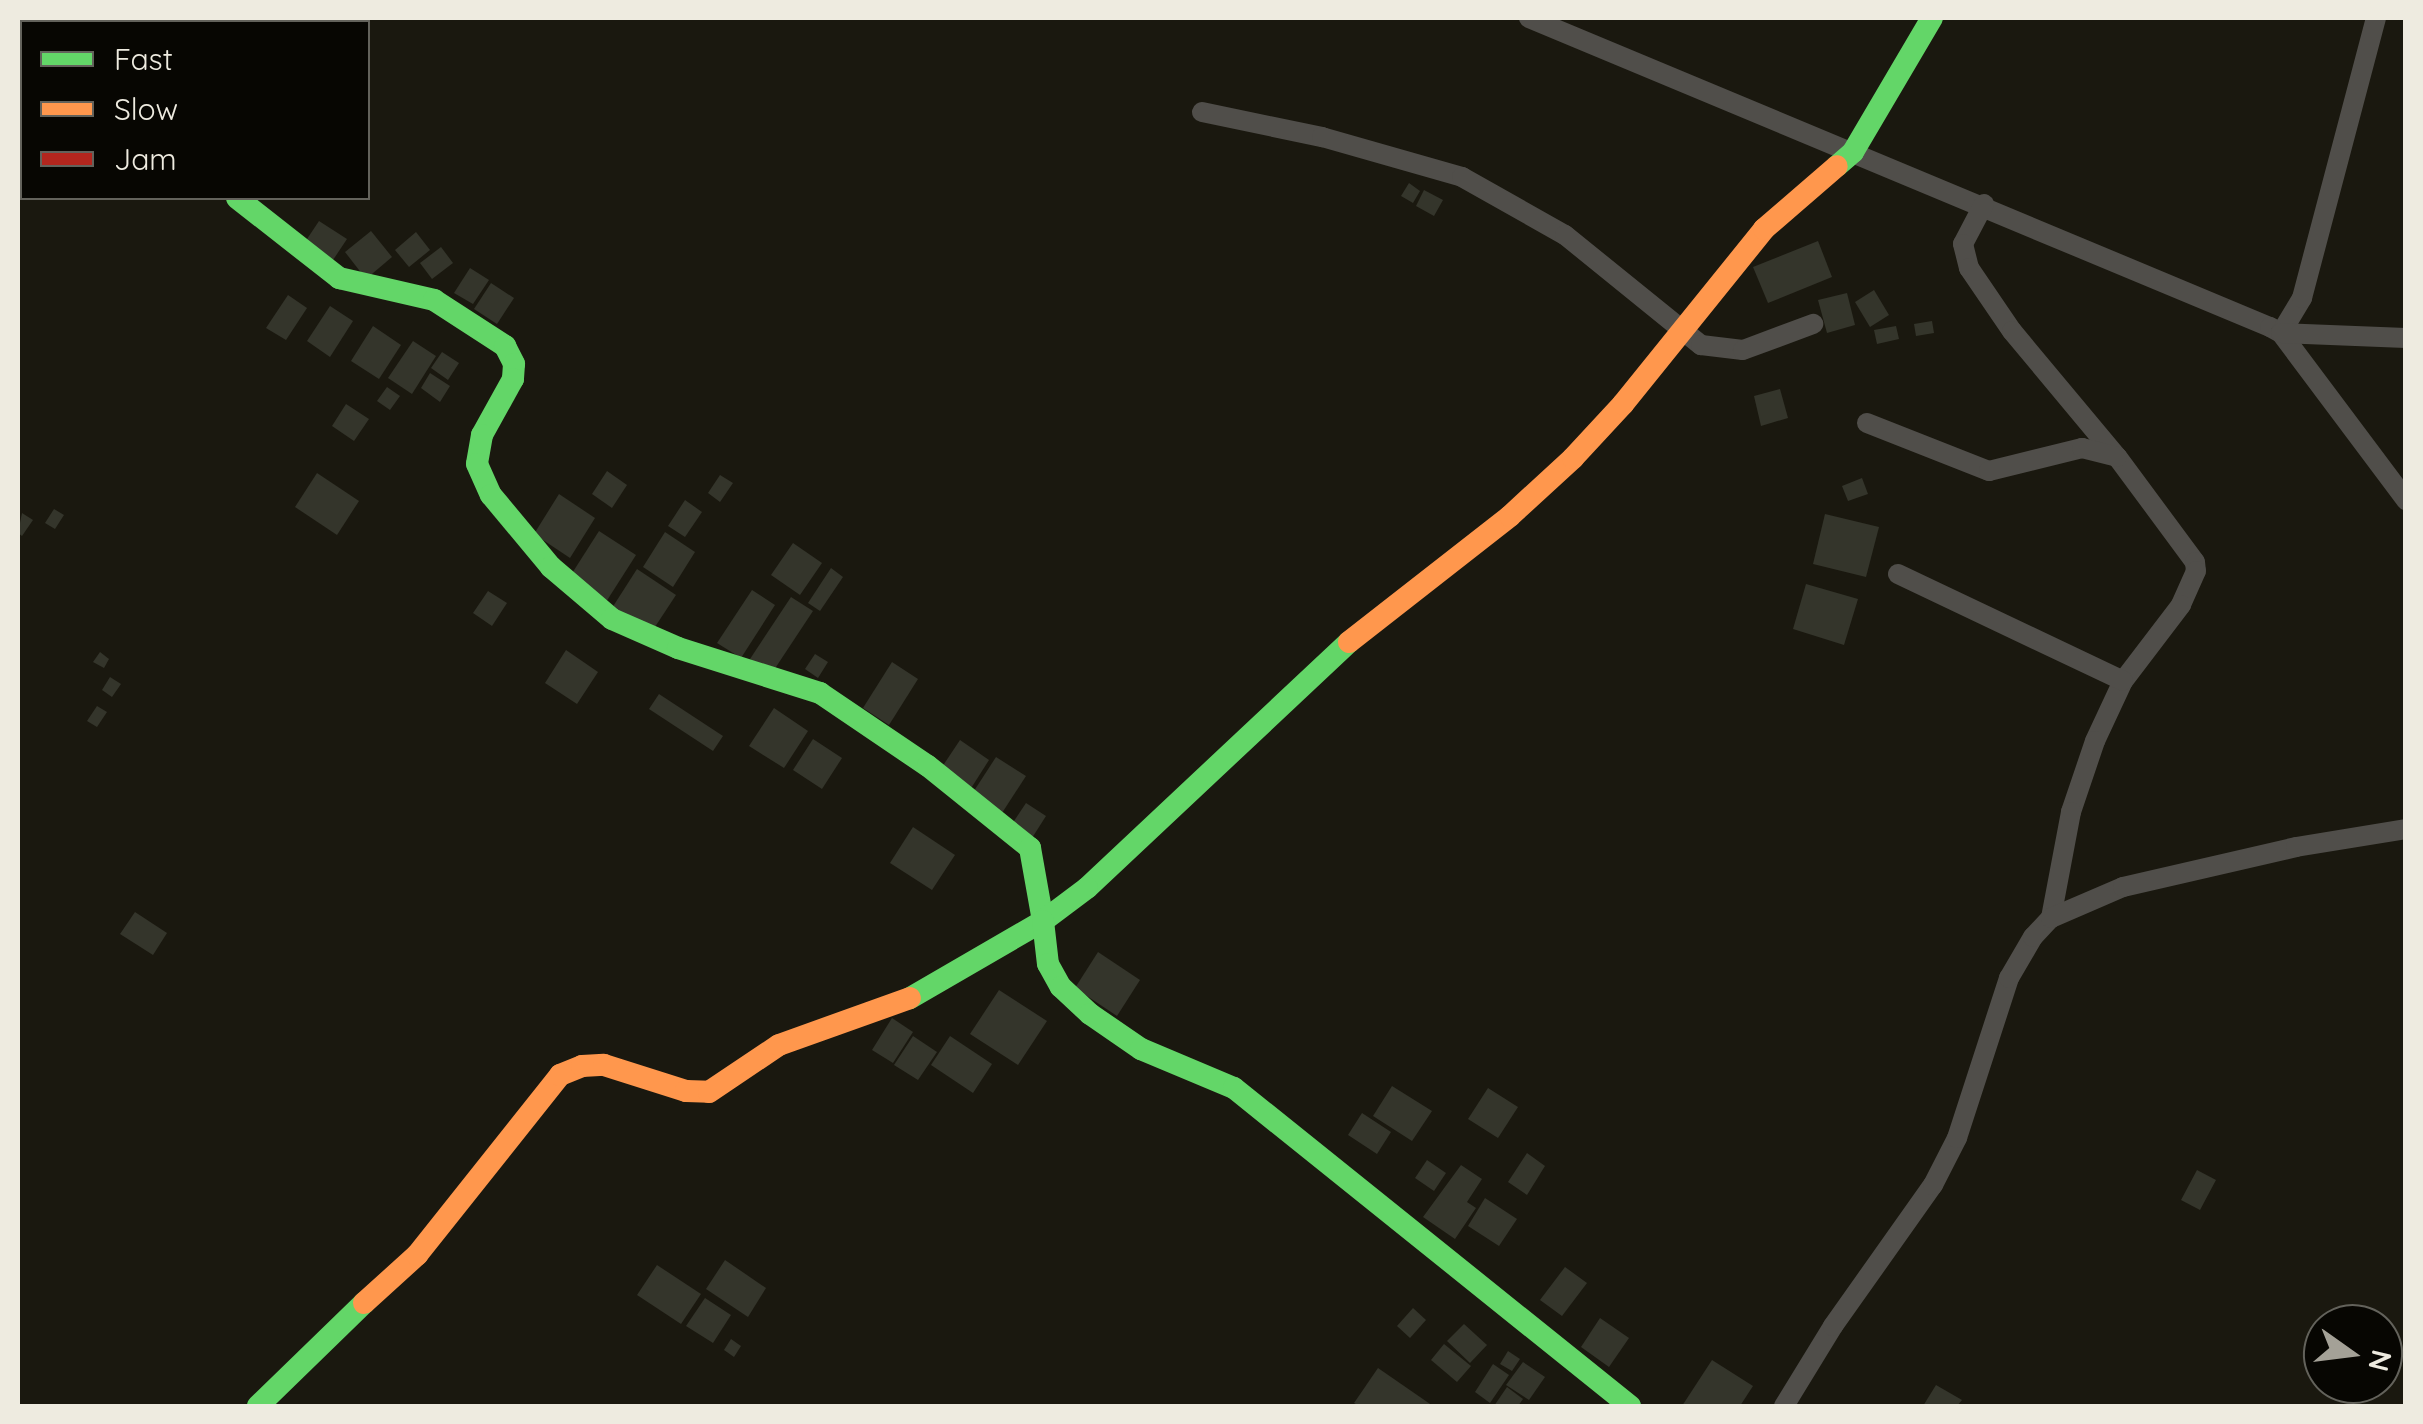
<!DOCTYPE html>
<style>
body{margin:0}
#map{position:relative;width:2423px;height:1424px;overflow:hidden;background:#1a180f;font-family:Quicksand,sans-serif}
div>[style]{position:absolute}
.building>*{inset:0;background:#34352b}
.street>*{height:20px;margin:-10px;padding:0 10px;transform-origin:10px;border-radius:10px;background:#504e4a}
.fast>*{height:22px;margin:-11px;padding:0 11px;transform-origin:11px;border-radius:11px;background:#63d668}
.slow>*{height:22px;margin:-11px;padding:0 11px;transform-origin:11px;border-radius:11px;background:#ff974d}
.jam>*{height:22px;margin:-11px;padding:0 11px;transform-origin:11px;border-radius:11px;background:#b3261e}
span{translate:-50% -50%;white-space:nowrap;text-align:center;line-height:1.15;-webkit-text-stroke:8px #070602;paint-order:stroke}
.frame{position:absolute;inset:0;border:20px solid #eeebe0;pointer-events:none}
.legend{position:absolute;left:20px;top:20px;width:350px;height:180px;box-sizing:border-box;background:#070602;border:2px solid #63625b;margin:0;padding:12px 18px;list-style:none;font-size:30px;color:#eeebe0}
.legend li{display:flex;align-items:center;gap:20px;height:50px}
.legend b{width:50px;border:2px solid #63625b}
.north{position:absolute;left:2303px;top:1304px;width:100px;height:100px;box-sizing:border-box;background:#070602;border:2px solid #63625b;border-radius:50%;rotate:104deg;font-size:28px;font-weight:700;line-height:40px;text-align:center;color:#eeebe0}
.north::after{content:'';display:block;margin:auto;width:35px;height:45px;background:#a4a197;clip-path:polygon(50% 0,100% 100%,50% 72%,0 100%)}
</style>
<div id="map">
<div class="building">
<i style="clip-path:polygon(20px 75px,22px 77px,22px 135px,18px 132px)"></i>
<i style="clip-path:polygon(1409px 183px,1420px 191px,1413px 203px,1401px 196px)"></i>
<i style="clip-path:polygon(1424px 190px,1443px 200px,1434px 216px,1416px 206px)"></i>
<i style="clip-path:polygon(319px 221px,347px 239px,331px 263px,303px 245px)"></i>
<i style="clip-path:polygon(371px 231px,392px 257px,366px 279px,345px 252px)"></i>
<i style="clip-path:polygon(416px 232px,430px 250px,409px 267px,395px 250px)"></i>
<i style="clip-path:polygon(1818px 241px,1832px 277px,1768px 303px,1753px 267px)"></i>
<i style="clip-path:polygon(441px 247px,453px 263px,432px 279px,420px 263px)"></i>
<i style="clip-path:polygon(470px 268px,489px 280px,473px 304px,454px 293px)"></i>
<i style="clip-path:polygon(491px 283px,514px 298px,497px 324px,474px 309px)"></i>
<i style="clip-path:polygon(1874px 290px,1889px 315px,1870px 327px,1855px 302px)"></i>
<i style="clip-path:polygon(1847px 293px,1855px 325px,1827px 333px,1818px 300px)"></i>
<i style="clip-path:polygon(288px 295px,307px 308px,286px 340px,266px 328px)"></i>
<i style="clip-path:polygon(330px 306px,353px 321px,330px 357px,307px 341px)"></i>
<i style="clip-path:polygon(1932px 321px,1934px 333px,1916px 336px,1914px 324px)"></i>
<i style="clip-path:polygon(373px 326px,401px 345px,379px 379px,351px 361px)"></i>
<i style="clip-path:polygon(1896px 326px,1899px 339px,1877px 344px,1874px 330px)"></i>
<i style="clip-path:polygon(413px 341px,436px 356px,412px 394px,388px 378px)"></i>
<i style="clip-path:polygon(442px 352px,459px 363px,448px 380px,431px 368px)"></i>
<i style="clip-path:polygon(430px 373px,450px 386px,440px 402px,421px 388px)"></i>
<i style="clip-path:polygon(387px 387px,400px 396px,390px 410px,377px 401px)"></i>
<i style="clip-path:polygon(1780px 389px,1788px 418px,1761px 426px,1754px 396px)"></i>
<i style="clip-path:polygon(346px 404px,369px 419px,354px 441px,332px 426px)"></i>
<i style="clip-path:polygon(607px 471px,627px 485px,612px 508px,592px 494px)"></i>
<i style="clip-path:polygon(317px 473px,359px 501px,337px 535px,295px 507px)"></i>
<i style="clip-path:polygon(720px 475px,733px 483px,720px 502px,708px 493px)"></i>
<i style="clip-path:polygon(1862px 478px,1868px 494px,1848px 501px,1842px 486px)"></i>
<i style="clip-path:polygon(559px 494px,595px 518px,570px 558px,534px 534px)"></i>
<i style="clip-path:polygon(685px 500px,702px 512px,685px 537px,668px 526px)"></i>
<i style="clip-path:polygon(54px 509px,64px 515px,55px 529px,45px 523px)"></i>
<i style="clip-path:polygon(22px 513px,33px 520px,22px 536px,18px 533px)"></i>
<i style="clip-path:polygon(1825px 514px,1879px 527px,1866px 577px,1813px 564px)"></i>
<i style="clip-path:polygon(599px 531px,636px 555px,606px 602px,569px 578px)"></i>
<i style="clip-path:polygon(665px 532px,695px 552px,673px 587px,643px 567px)"></i>
<i style="clip-path:polygon(793px 543px,822px 563px,800px 595px,771px 575px)"></i>
<i style="clip-path:polygon(831px 568px,843px 577px,820px 611px,808px 603px)"></i>
<i style="clip-path:polygon(637px 569px,676px 595px,651px 633px,612px 608px)"></i>
<i style="clip-path:polygon(1806px 584px,1858px 599px,1844px 645px,1793px 629px)"></i>
<i style="clip-path:polygon(752px 590px,775px 605px,741px 658px,717px 643px)"></i>
<i style="clip-path:polygon(488px 591px,507px 603px,492px 626px,473px 613px)"></i>
<i style="clip-path:polygon(791px 597px,813px 611px,772px 673px,750px 659px)"></i>
<i style="clip-path:polygon(566px 650px,598px 672px,577px 704px,545px 683px)"></i>
<i style="clip-path:polygon(100px 652px,109px 659px,104px 668px,93px 662px)"></i>
<i style="clip-path:polygon(815px 654px,828px 662px,818px 678px,805px 669px)"></i>
<i style="clip-path:polygon(892px 662px,918px 679px,889px 725px,863px 708px)"></i>
<i style="clip-path:polygon(110px 677px,121px 684px,112px 697px,102px 690px)"></i>
<i style="clip-path:polygon(659px 694px,723px 736px,713px 751px,649px 709px)"></i>
<i style="clip-path:polygon(97px 706px,107px 712px,97px 727px,87px 721px)"></i>
<i style="clip-path:polygon(774px 708px,808px 731px,784px 768px,749px 746px)"></i>
<i style="clip-path:polygon(813px 739px,842px 758px,822px 789px,793px 770px)"></i>
<i style="clip-path:polygon(960px 740px,989px 760px,968px 793px,938px 773px)"></i>
<i style="clip-path:polygon(996px 757px,1026px 776px,1002px 813px,972px 794px)"></i>
<i style="clip-path:polygon(1026px 803px,1046px 816px,1032px 838px,1012px 824px)"></i>
<i style="clip-path:polygon(913px 827px,955px 855px,932px 890px,890px 863px)"></i>
<i style="clip-path:polygon(135px 912px,167px 933px,153px 955px,120px 934px)"></i>
<i style="clip-path:polygon(1098px 952px,1140px 980px,1117px 1016px,1075px 988px)"></i>
<i style="clip-path:polygon(999px 990px,1047px 1021px,1018px 1065px,970px 1034px)"></i>
<i style="clip-path:polygon(892px 1018px,913px 1032px,893px 1063px,872px 1050px)"></i>
<i style="clip-path:polygon(913px 1036px,937px 1052px,918px 1080px,894px 1065px)"></i>
<i style="clip-path:polygon(950px 1036px,992px 1064px,973px 1093px,931px 1065px)"></i>
<i style="clip-path:polygon(1392px 1086px,1432px 1111px,1412px 1141px,1373px 1116px)"></i>
<i style="clip-path:polygon(1488px 1088px,1518px 1107px,1498px 1138px,1468px 1119px)"></i>
<i style="clip-path:polygon(1362px 1113px,1391px 1132px,1377px 1154px,1348px 1135px)"></i>
<i style="clip-path:polygon(1527px 1153px,1545px 1166px,1527px 1195px,1508px 1182px)"></i>
<i style="clip-path:polygon(1427px 1160px,1446px 1173px,1434px 1191px,1415px 1178px)"></i>
<i style="clip-path:polygon(1461px 1165px,1482px 1179px,1467px 1202px,1476px 1208px,1455px 1239px,1423px 1217px)"></i>
<i style="clip-path:polygon(2197px 1170px,2216px 1180px,2200px 1210px,2181px 1200px)"></i>
<i style="clip-path:polygon(1485px 1198px,1517px 1219px,1499px 1246px,1468px 1226px)"></i>
<i style="clip-path:polygon(725px 1260px,766px 1288px,748px 1317px,706px 1289px)"></i>
<i style="clip-path:polygon(657px 1265px,701px 1294px,681px 1324px,637px 1295px)"></i>
<i style="clip-path:polygon(1565px 1267px,1587px 1283px,1562px 1316px,1540px 1300px)"></i>
<i style="clip-path:polygon(705px 1298px,731px 1315px,713px 1343px,686px 1326px)"></i>
<i style="clip-path:polygon(1413px 1308px,1426px 1320px,1410px 1338px,1397px 1326px)"></i>
<i style="clip-path:polygon(1600px 1318px,1629px 1338px,1609px 1367px,1581px 1347px)"></i>
<i style="clip-path:polygon(1464px 1324px,1487px 1345px,1470px 1363px,1447px 1341px)"></i>
<i style="clip-path:polygon(731px 1339px,741px 1346px,734px 1357px,724px 1350px)"></i>
<i style="clip-path:polygon(1444px 1344px,1471px 1366px,1457px 1382px,1431px 1360px)"></i>
<i style="clip-path:polygon(1508px 1351px,1520px 1359px,1512px 1371px,1500px 1364px)"></i>
<i style="clip-path:polygon(1712px 1360px,1753px 1386px,1740px 1406px,1682px 1406px)"></i>
<i style="clip-path:polygon(1523px 1362px,1545px 1377px,1529px 1400px,1506px 1385px)"></i>
<i style="clip-path:polygon(1493px 1364px,1509px 1375px,1490px 1403px,1475px 1392px)"></i>
<i style="clip-path:polygon(1378px 1368px,1433px 1406px,1359px 1406px,1354px 1403px)"></i>
<i style="clip-path:polygon(1936px 1385px,1962px 1400px,1957px 1406px,1923px 1406px)"></i>
<i style="clip-path:polygon(1507px 1387px,1523px 1399px,1518px 1406px,1494px 1406px)"></i>
</div>
<div class="street">
<i style="left:1529px;top:18px;width:803px;rotate:22.64deg"></i>
<i style="left:2270px;top:327px;width:13px;rotate:29deg"></i>
<i style="left:2281px;top:333px;width:209px;rotate:53.2deg"></i>
<i style="left:1202px;top:112px;width:123px;rotate:11.8deg"></i>
<i style="left:1322px;top:137px;width:146px;rotate:15.9deg"></i>
<i style="left:1462px;top:177px;width:118px;rotate:29.4deg"></i>
<i style="left:1565px;top:235px;width:175px;rotate:39deg"></i>
<i style="left:1701px;top:345px;width:42px;rotate:6.8deg"></i>
<i style="left:1743px;top:350px;width:75px;rotate:-20.4deg"></i>
<i style="left:1984px;top:204px;width:45px;rotate:117.7deg"></i>
<i style="left:1963px;top:244px;width:25px;rotate:76deg"></i>
<i style="left:1969px;top:268px;width:76px;rotate:55.7deg"></i>
<i style="left:2012px;top:331px;width:165px;rotate:50.2deg"></i>
<i style="left:2118px;top:458px;width:129px;rotate:53.5deg"></i>
<i style="left:2195px;top:562px;width:9px;rotate:84deg"></i>
<i style="left:2196px;top:571px;width:37px;rotate:114deg"></i>
<i style="left:2181px;top:605px;width:96px;rotate:127.3deg"></i>
<i style="left:2123px;top:681px;width:66px;rotate:115deg"></i>
<i style="left:2095px;top:741px;width:75px;rotate:108.7deg"></i>
<i style="left:2071px;top:812px;width:108px;rotate:100.7deg"></i>
<i style="left:2281px;top:333px;width:41px;rotate:-59deg"></i>
<i style="left:2302px;top:298px;width:290px;rotate:-75.2deg"></i>
<i style="left:2281px;top:333px;width:125px;rotate:2.3deg"></i>
<i style="left:1867px;top:423px;width:131px;rotate:21.5deg"></i>
<i style="left:1989px;top:471px;width:96px;rotate:-13.9deg"></i>
<i style="left:2082px;top:448px;width:36px;rotate:14deg"></i>
<i style="left:1898px;top:574px;width:249px;rotate:25.4deg"></i>
<i style="left:1784px;top:1406px;width:94px;rotate:-58.5deg"></i>
<i style="left:1833px;top:1326px;width:173px;rotate:-54.7deg"></i>
<i style="left:1933px;top:1185px;width:53px;rotate:-62.9deg"></i>
<i style="left:1957px;top:1138px;width:168px;rotate:-72deg"></i>
<i style="left:2009px;top:978px;width:48px;rotate:-59.7deg"></i>
<i style="left:2033px;top:937px;width:26px;rotate:-47deg"></i>
<i style="left:2051px;top:918px;width:78px;rotate:-23.3deg"></i>
<i style="left:2123px;top:887px;width:178px;rotate:-13deg"></i>
<i style="left:2296px;top:847px;width:111px;rotate:-9.3deg"></i>
</div>
<div class="fast">
<i style="left:1837px;top:166px;width:21px;rotate:-41deg"></i>
<i style="left:1853px;top:152px;width:156px;rotate:-59.5deg"></i>
<i style="left:237px;top:198px;width:130px;rotate:38.1deg"></i>
<i style="left:339px;top:278px;width:98px;rotate:13deg"></i>
<i style="left:434px;top:300px;width:85px;rotate:32.9deg"></i>
<i style="left:505px;top:346px;width:20px;rotate:63deg"></i>
<i style="left:514px;top:364px;width:15px;rotate:94deg"></i>
<i style="left:513px;top:379px;width:64px;rotate:119deg"></i>
<i style="left:482px;top:435px;width:29px;rotate:100deg"></i>
<i style="left:477px;top:464px;width:34px;rotate:66deg"></i>
<i style="left:491px;top:495px;width:94px;rotate:50.2deg"></i>
<i style="left:551px;top:567px;width:80px;rotate:40.4deg"></i>
<i style="left:612px;top:619px;width:72px;rotate:23.7deg"></i>
<i style="left:678px;top:648px;width:149px;rotate:17.6deg"></i>
<i style="left:820px;top:693px;width:130px;rotate:34.1deg"></i>
<i style="left:928px;top:766px;width:131px;rotate:38.8deg"></i>
<i style="left:1030px;top:848px;width:74px;rotate:79.9deg"></i>
<i style="left:1043px;top:921px;width:154px;rotate:149.9deg"></i>
<i style="left:1349px;top:642px;width:359px;rotate:136.8deg"></i>
<i style="left:1087px;top:888px;width:55px;rotate:143.1deg"></i>
<i style="left:1043px;top:921px;width:43px;rotate:83.4deg"></i>
<i style="left:1048px;top:964px;width:26px;rotate:61deg"></i>
<i style="left:1061px;top:987px;width:40px;rotate:43deg"></i>
<i style="left:1090px;top:1014px;width:62px;rotate:34.5deg"></i>
<i style="left:1141px;top:1049px;width:101px;rotate:22.8deg"></i>
<i style="left:1234px;top:1088px;width:508px;rotate:38.77deg"></i>
<i style="left:258px;top:1406px;width:148px;rotate:-44.2deg"></i>
</div>
<div class="slow">
<i style="left:1349px;top:642px;width:204px;rotate:-38deg"></i>
<i style="left:1510px;top:516px;width:86px;rotate:-42.6deg"></i>
<i style="left:1573px;top:458px;width:74px;rotate:-47.2deg"></i>
<i style="left:1623px;top:404px;width:225px;rotate:-51.1deg"></i>
<i style="left:1764px;top:229px;width:96px;rotate:-40.8deg"></i>
<i style="left:364px;top:1303px;width:72px;rotate:-42.2deg"></i>
<i style="left:417px;top:1255px;width:230px;rotate:-51.5deg"></i>
<i style="left:560px;top:1075px;width:24px;rotate:-22deg"></i>
<i style="left:582px;top:1066px;width:22px;rotate:-3deg"></i>
<i style="left:604px;top:1065px;width:86px;rotate:17.6deg"></i>
<i style="left:686px;top:1091px;width:23px;rotate:2deg"></i>
<i style="left:709px;top:1092px;width:84px;rotate:-33.9deg"></i>
<i style="left:779px;top:1045px;width:139px;rotate:-19.7deg"></i>
</div>
<div class="jam">
<i style="left:38px;top:18px;width:6px;rotate:39deg"></i>
</div>
<div class="frame"></div>
<ul class="legend">
<li><b style="height:12px;background:#63d668"></b>Fast</li>
<li><b style="height:12px;background:#ff974d"></b>Slow</li>
<li><b style="height:12px;background:#b3261e"></b>Jam</li>
</ul>
<div class="north">N</div>
</div>
